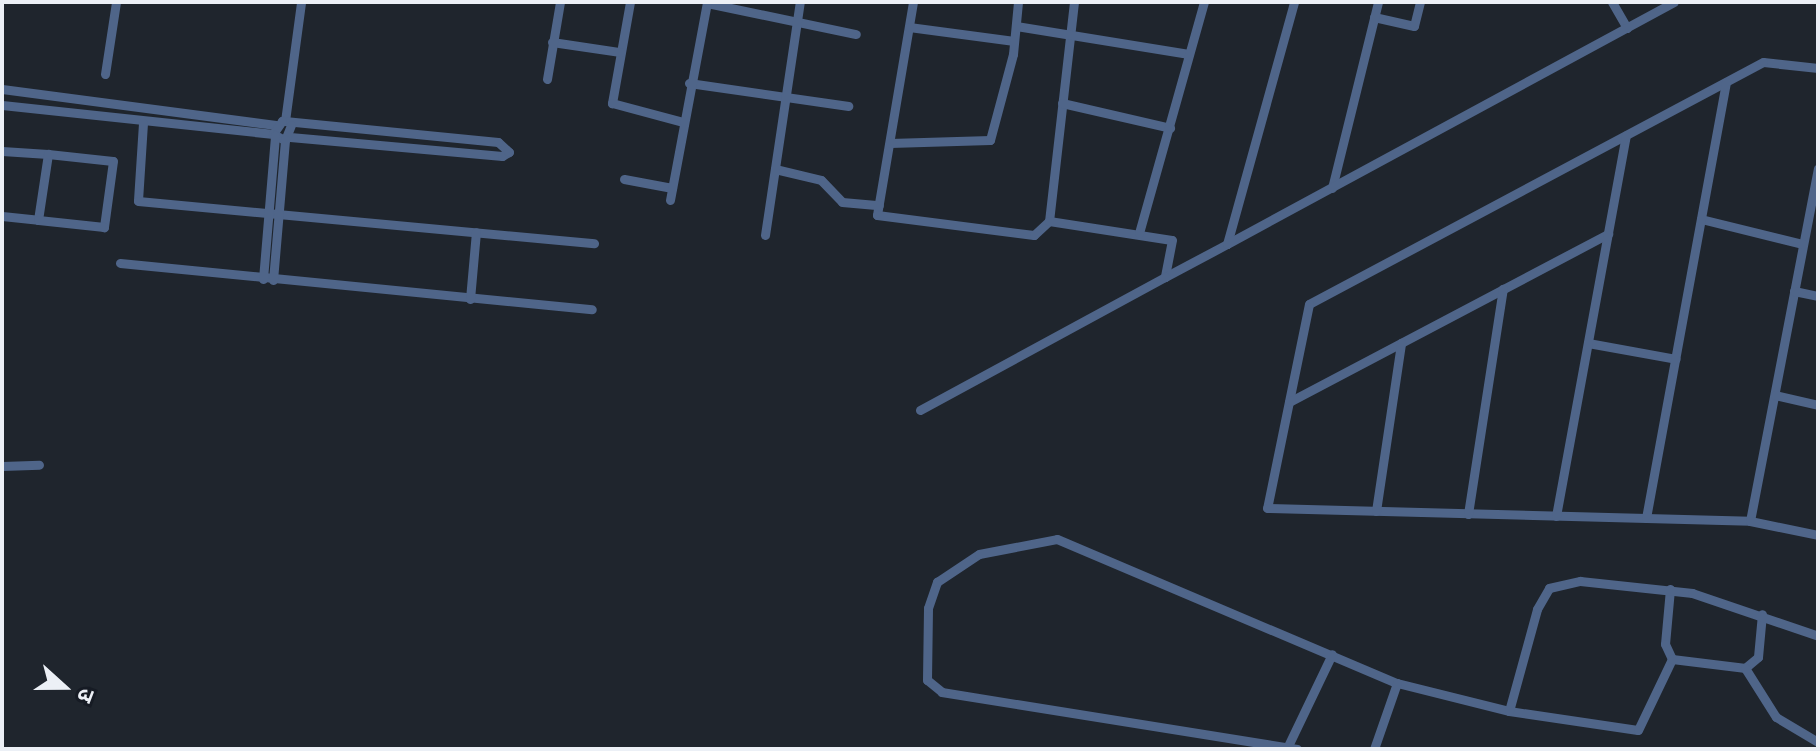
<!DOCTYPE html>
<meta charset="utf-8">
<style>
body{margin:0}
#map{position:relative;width:1820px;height:751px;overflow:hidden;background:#1f252d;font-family:"Asap Condensed","Noto Sans Devanagari",sans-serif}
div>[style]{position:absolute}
.street>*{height:9px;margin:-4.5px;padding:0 4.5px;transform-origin:4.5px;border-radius:4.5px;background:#4f6589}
span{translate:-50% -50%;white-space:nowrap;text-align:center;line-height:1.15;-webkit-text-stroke:7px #161b24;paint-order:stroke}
.frame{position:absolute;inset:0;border:4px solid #ecf0f6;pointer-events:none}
.north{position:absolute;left:24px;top:647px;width:80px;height:80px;-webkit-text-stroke:6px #161b24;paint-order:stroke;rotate:111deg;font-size:22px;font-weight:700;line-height:32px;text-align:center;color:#ecf0f6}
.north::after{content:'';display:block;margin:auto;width:28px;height:36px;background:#ecf0f6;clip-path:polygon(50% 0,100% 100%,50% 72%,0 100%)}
</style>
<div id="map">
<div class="street">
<i style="left:630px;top:2px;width:103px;rotate:100.1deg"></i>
<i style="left:612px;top:103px;width:73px;rotate:15deg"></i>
<i style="left:913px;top:2px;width:216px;rotate:99.6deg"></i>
<i style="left:877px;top:215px;width:158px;rotate:7.3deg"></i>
<i style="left:1034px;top:235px;width:21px;rotate:-43deg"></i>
<i style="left:1074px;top:2px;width:220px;rotate:96.5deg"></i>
<i style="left:1049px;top:221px;width:124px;rotate:8.8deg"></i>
<i style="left:1172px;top:240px;width:38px;rotate:101deg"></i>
<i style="left:1165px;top:277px;width:70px;rotate:-28deg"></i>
<i style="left:1227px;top:244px;width:251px;rotate:-74.5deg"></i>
<i style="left:1612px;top:2px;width:30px;rotate:60deg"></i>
<i style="left:707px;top:3px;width:152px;rotate:11.8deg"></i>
<i style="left:1374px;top:17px;width:41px;rotate:12.7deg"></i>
<i style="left:1414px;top:26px;width:25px;rotate:-76deg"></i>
<i style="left:1016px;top:26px;width:175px;rotate:9.2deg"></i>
<i style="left:909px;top:27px;width:106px;rotate:7.6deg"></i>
<i style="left:552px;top:42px;width:69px;rotate:8.4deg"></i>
<i style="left:1818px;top:68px;width:55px;rotate:-173.8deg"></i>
<i style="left:1763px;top:62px;width:514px;rotate:151.94deg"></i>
<i style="left:1309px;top:304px;width:208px;rotate:101.6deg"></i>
<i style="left:1267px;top:508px;width:483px;rotate:1.5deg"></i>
<i style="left:1750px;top:521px;width:359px;rotate:-79.1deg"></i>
<i style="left:105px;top:74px;width:73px;rotate:-81.3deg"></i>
<i style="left:547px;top:79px;width:78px;rotate:-80.4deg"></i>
<i style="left:689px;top:83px;width:161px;rotate:8.2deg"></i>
<i style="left:2px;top:89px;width:276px;rotate:7.5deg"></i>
<i style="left:1062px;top:103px;width:111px;rotate:13deg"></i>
<i style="left:2px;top:105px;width:273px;rotate:6.1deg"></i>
<i style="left:285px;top:121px;width:120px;rotate:-82.3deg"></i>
<i style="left:143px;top:123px;width:78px;rotate:93.7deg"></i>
<i style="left:138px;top:201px;width:458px;rotate:5.3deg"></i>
<i style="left:290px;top:137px;width:213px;rotate:5.1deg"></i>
<i style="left:502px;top:156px;width:8px;rotate:-30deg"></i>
<i style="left:509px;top:152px;width:15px;rotate:-138deg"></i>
<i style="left:498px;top:142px;width:217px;rotate:-174.4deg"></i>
<i style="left:282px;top:121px;width:16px;rotate:125deg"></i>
<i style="left:273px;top:134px;width:13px;rotate:27deg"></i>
<i style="left:285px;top:140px;width:16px;rotate:-68deg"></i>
<i style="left:890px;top:143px;width:100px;rotate:-1.7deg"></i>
<i style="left:990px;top:140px;width:89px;rotate:-75deg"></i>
<i style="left:1013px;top:54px;width:52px;rotate:-84.5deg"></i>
<i style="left:2px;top:151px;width:46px;rotate:3.7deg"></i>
<i style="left:775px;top:169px;width:47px;rotate:13.4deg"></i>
<i style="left:821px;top:180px;width:30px;rotate:46deg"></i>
<i style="left:842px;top:202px;width:37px;rotate:5deg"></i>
<i style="left:624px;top:179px;width:49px;rotate:10.6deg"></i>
<i style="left:1332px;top:188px;width:192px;rotate:-76.1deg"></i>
<i style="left:670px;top:200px;width:201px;rotate:-79.4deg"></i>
<i style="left:2px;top:216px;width:36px;rotate:6deg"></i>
<i style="left:38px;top:220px;width:67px;rotate:-81.4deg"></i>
<i style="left:48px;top:154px;width:65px;rotate:6.1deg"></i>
<i style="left:113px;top:161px;width:67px;rotate:97.8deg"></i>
<i style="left:104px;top:227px;width:66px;rotate:-173.9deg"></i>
<i style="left:1701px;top:219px;width:105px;rotate:13.8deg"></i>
<i style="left:1139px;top:233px;width:240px;rotate:-74.3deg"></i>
<i style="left:765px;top:235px;width:236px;rotate:-81.5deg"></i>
<i style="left:1227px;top:244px;width:508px;rotate:-28.43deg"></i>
<i style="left:120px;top:263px;width:474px;rotate:5.6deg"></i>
<i style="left:263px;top:279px;width:144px;rotate:-85.2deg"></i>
<i style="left:273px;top:280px;width:141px;rotate:-85.1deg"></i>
<i style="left:1794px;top:291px;width:25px;rotate:12deg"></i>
<i style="left:470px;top:299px;width:67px;rotate:-84.9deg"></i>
<i style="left:1588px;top:343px;width:89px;rotate:10.3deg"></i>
<i style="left:1775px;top:395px;width:44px;rotate:13.1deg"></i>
<i style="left:1289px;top:402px;width:361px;rotate:-27.8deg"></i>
<i style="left:920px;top:410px;width:279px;rotate:-28.5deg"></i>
<i style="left:2px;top:466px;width:37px;rotate:-2deg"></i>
<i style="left:1376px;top:511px;width:170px;rotate:-81.5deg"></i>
<i style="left:1468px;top:514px;width:228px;rotate:-81.2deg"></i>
<i style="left:1556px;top:516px;width:387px;rotate:-79.6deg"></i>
<i style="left:1646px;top:518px;width:443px;rotate:-79.6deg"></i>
<i style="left:1750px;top:521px;width:69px;rotate:11.6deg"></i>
<i style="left:1670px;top:589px;width:55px;rotate:95.2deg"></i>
<i style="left:1665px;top:644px;width:17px;rotate:65deg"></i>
<i style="left:1745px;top:668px;width:17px;rotate:-40deg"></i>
<i style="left:1758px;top:657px;width:43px;rotate:-84.7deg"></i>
<i style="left:1509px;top:711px;width:130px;rotate:8.4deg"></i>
<i style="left:1638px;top:730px;width:79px;rotate:-64.4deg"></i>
<i style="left:1672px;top:659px;width:74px;rotate:7deg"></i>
<i style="left:1745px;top:668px;width:58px;rotate:57.7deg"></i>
<i style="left:1776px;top:717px;width:49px;rotate:30.8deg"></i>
<i style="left:1287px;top:748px;width:104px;rotate:-64.4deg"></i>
<i style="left:1297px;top:749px;width:360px;rotate:-170.9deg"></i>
<i style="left:942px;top:692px;width:19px;rotate:-141deg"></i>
<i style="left:927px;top:680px;width:72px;rotate:-89.2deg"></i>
<i style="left:928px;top:608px;width:28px;rotate:-71deg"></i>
<i style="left:937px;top:582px;width:50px;rotate:-33.7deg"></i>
<i style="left:979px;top:554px;width:79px;rotate:-10.9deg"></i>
<i style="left:1057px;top:539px;width:369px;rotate:23deg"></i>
<i style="left:1397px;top:683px;width:115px;rotate:14deg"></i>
<i style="left:1509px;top:711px;width:106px;rotate:-74.6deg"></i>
<i style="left:1537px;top:609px;width:24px;rotate:-60deg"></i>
<i style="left:1549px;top:588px;width:32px;rotate:-13deg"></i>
<i style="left:1580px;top:581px;width:113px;rotate:6.1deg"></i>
<i style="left:1692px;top:593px;width:133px;rotate:18.8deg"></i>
<i style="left:1374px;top:749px;width:70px;rotate:-70.8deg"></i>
</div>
<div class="frame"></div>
<div class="north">उ</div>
</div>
